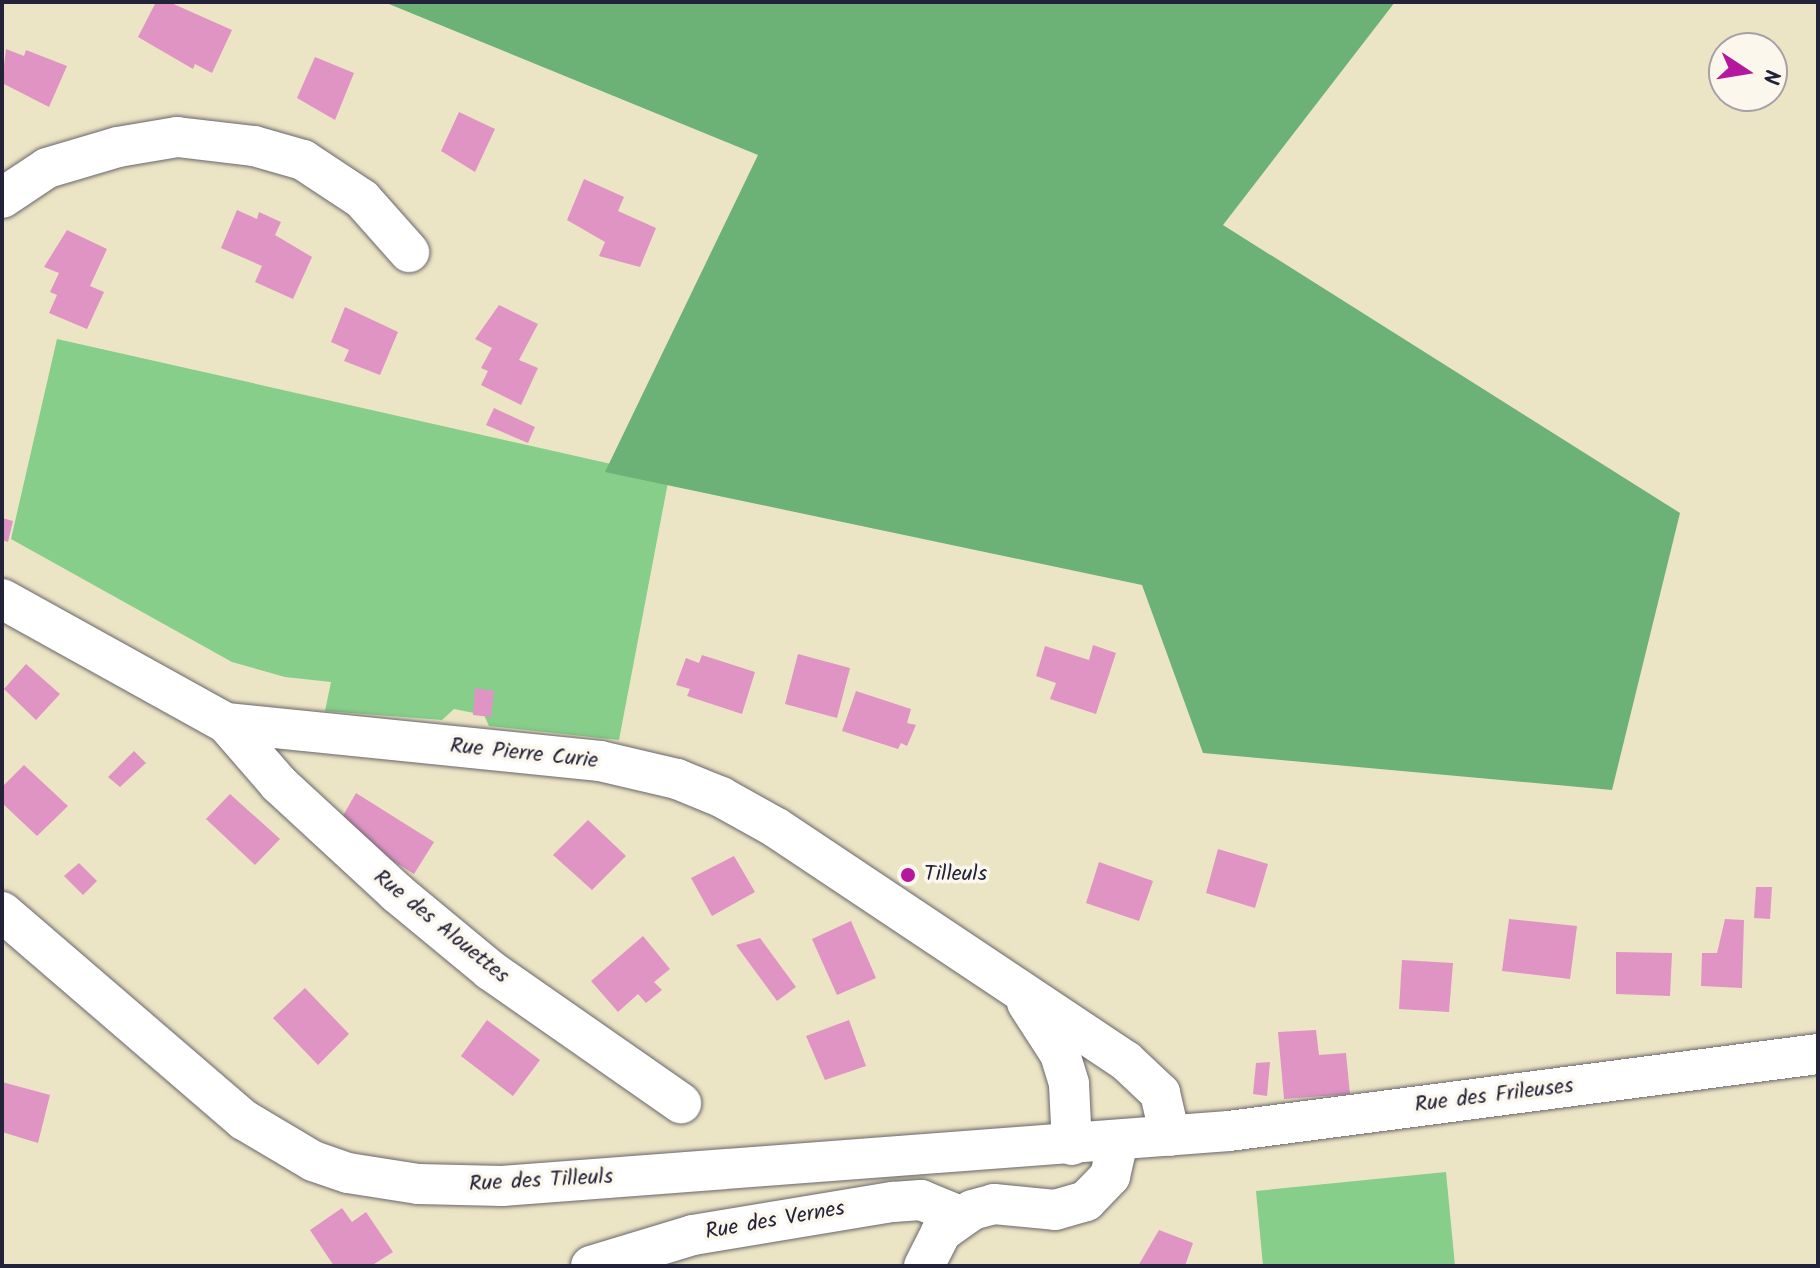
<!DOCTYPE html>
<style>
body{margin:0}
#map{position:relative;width:1820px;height:1268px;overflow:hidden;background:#ece5c5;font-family:Kalam,sans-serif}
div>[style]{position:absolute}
.green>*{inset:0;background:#86ce89}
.forest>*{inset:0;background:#6cb175}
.building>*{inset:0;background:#df94c4}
.roads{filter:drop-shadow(0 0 2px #69666b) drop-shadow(0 0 2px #69666b)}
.minor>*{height:40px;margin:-20px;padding:0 20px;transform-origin:20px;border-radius:20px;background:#fff}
.dots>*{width:22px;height:22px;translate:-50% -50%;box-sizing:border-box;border:4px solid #fbf7ec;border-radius:50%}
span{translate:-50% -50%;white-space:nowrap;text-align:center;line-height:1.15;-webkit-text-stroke:7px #fbf7ec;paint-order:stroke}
.street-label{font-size:22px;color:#22223b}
.poi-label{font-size:22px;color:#22223b}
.left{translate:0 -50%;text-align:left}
.frame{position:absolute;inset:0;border:4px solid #22223b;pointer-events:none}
.north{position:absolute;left:1708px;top:32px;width:80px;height:80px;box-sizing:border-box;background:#fbf7ec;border:2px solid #a4a2a5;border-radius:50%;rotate:102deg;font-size:22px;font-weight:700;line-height:32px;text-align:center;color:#22223b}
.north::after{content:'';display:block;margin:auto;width:28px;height:36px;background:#b5179e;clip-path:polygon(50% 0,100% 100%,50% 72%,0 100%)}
</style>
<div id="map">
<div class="green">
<i style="clip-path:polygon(57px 339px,669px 477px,619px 740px,489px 726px,484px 715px,454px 709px,442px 720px,325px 711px,331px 682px,285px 677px,232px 662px,11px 539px)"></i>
<i style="clip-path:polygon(1446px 1172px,1455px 1266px,1263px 1266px,1256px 1191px)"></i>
</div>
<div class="forest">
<i style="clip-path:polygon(384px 2px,1395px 2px,1223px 225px,1680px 513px,1612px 790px,1203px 753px,1142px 585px,605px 472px,758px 155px)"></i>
</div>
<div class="building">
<i style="clip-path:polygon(156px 2px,169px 2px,232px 30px,212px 73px,195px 64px,193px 69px,138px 37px)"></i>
<i style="clip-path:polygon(6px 49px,24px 56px,26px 50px,67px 66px,49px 107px,2px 83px)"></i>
<i style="clip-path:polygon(315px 57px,354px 73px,335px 120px,297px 98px)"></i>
<i style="clip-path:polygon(459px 112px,495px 129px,475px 172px,441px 151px)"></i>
<i style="clip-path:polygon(584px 179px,624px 197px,618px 211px,656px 228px,640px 267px,599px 256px,605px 242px,567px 220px)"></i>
<i style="clip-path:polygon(237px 210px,257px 219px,259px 212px,281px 222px,275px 235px,312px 257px,293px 299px,255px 282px,262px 266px,221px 248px)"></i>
<i style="clip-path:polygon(67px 230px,107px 249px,90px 286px,104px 292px,87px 329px,49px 313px,57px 295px,50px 292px,59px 273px,44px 267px)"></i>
<i style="clip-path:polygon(499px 305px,538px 324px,519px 360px,538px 368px,521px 405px,481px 385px,488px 371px,481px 368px,492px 348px,475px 339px)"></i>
<i style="clip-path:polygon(345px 307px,398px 332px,380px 375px,344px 361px,349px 350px,331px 342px)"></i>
<i style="clip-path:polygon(494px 408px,535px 427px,528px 443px,486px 425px)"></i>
<i style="clip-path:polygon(2px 518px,13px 521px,8px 542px,2px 540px)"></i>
<i style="clip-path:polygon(1093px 645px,1116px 653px,1096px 714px,1050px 699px,1056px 683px,1036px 676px,1045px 646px,1089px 660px)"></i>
<i style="clip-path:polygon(798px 654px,850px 668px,837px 718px,785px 704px)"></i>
<i style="clip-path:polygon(702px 655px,755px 672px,742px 714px,687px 696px,690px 689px,676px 685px,686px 658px,699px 663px)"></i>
<i style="clip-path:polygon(26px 664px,60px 694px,36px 720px,4px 689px)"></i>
<i style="clip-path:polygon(475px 688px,494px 691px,491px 717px,473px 715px)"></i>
<i style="clip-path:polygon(856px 691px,911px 709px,907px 723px,916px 725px,907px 746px,901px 743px,898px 749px,842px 731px)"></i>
<i style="clip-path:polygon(134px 751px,146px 763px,120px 787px,108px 777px)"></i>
<i style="clip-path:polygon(24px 765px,68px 806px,37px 836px,2px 803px,2px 787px)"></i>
<i style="clip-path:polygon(356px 793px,434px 842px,414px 874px,337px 826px)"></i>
<i style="clip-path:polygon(230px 794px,280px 839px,255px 865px,206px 819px)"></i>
<i style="clip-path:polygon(588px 820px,626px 856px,592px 890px,553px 855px)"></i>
<i style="clip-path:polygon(1218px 849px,1268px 864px,1255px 908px,1206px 893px)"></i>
<i style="clip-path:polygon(734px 856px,755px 892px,712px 916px,691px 878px)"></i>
<i style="clip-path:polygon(1099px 862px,1153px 881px,1139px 921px,1086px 903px)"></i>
<i style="clip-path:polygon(79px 863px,97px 881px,83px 895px,64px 876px)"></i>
<i style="clip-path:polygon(1756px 887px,1772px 887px,1770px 919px,1754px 918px)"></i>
<i style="clip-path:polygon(1509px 919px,1577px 926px,1570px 979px,1502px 971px)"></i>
<i style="clip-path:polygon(1725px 919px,1744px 920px,1742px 988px,1701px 986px,1702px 953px,1717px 953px)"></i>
<i style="clip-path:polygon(851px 921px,876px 978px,837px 995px,812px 939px)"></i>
<i style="clip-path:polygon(643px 936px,670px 969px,654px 982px,662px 990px,646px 1003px,638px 994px,618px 1012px,591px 981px)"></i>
<i style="clip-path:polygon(760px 938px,796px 987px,777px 1001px,736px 945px)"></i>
<i style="clip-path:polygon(1616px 952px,1672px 953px,1670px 996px,1616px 994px)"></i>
<i style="clip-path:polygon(1402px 960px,1453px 963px,1449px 1012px,1399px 1009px)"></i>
<i style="clip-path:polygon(305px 988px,349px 1034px,318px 1065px,273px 1018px)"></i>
<i style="clip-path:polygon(487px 1020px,540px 1060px,513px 1096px,461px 1056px)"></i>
<i style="clip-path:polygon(849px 1020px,866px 1066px,825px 1080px,806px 1036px)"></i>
<i style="clip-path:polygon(1316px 1030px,1319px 1055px,1346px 1053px,1350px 1094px,1284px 1099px,1278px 1032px)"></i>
<i style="clip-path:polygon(1270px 1062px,1267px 1096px,1253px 1094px,1256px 1063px)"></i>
<i style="clip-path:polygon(2px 1082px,50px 1095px,38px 1143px,2px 1132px)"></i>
<i style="clip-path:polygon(342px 1208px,352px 1222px,366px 1212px,393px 1252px,371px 1266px,334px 1266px,310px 1230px)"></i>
<i style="clip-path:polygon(1159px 1230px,1193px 1243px,1185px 1266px,1138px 1266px)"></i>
</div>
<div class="roads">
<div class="minor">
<i style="left:2px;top:198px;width:54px;rotate:-33.7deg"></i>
<i style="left:47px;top:168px;width:74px;rotate:-16.5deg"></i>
<i style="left:118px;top:147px;width:60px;rotate:-9.6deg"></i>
<i style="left:177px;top:137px;width:78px;rotate:6.7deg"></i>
<i style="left:254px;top:146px;width:51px;rotate:15.9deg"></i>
<i style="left:303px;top:160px;width:71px;rotate:33.5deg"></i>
<i style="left:362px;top:199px;width:71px;rotate:48.4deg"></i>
<i style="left:2px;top:599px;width:256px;rotate:29deg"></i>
<i style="left:226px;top:723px;width:376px;rotate:5.8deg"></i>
<i style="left:600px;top:761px;width:79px;rotate:13.2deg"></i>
<i style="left:677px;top:779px;width:48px;rotate:22.2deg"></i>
<i style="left:721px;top:797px;width:62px;rotate:29.1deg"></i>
<i style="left:775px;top:827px;width:422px;rotate:33.7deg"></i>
<i style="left:1126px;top:1061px;width:47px;rotate:43.3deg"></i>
<i style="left:1160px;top:1093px;width:44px;rotate:76.9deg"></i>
<i style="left:226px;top:723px;width:81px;rotate:49deg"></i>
<i style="left:279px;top:784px;width:161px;rotate:42.7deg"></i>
<i style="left:397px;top:893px;width:121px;rotate:39.6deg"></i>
<i style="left:490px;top:970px;width:233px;rotate:34.9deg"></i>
<i style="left:2px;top:912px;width:319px;rotate:40.7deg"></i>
<i style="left:244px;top:1120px;width:80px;rotate:30.7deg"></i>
<i style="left:313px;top:1161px;width:37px;rotate:19deg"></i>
<i style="left:348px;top:1173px;width:71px;rotate:8.9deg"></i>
<i style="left:418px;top:1184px;width:84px;rotate:1.4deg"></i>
<i style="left:502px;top:1186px;width:729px;rotate:-4.33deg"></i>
<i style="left:1229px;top:1131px;width:594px;rotate:-7.45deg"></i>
<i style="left:1027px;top:1003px;width:61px;rotate:57.1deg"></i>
<i style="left:1060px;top:1054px;width:31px;rotate:73deg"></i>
<i style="left:1069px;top:1084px;width:61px;rotate:87.2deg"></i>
<i style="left:591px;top:1266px;width:107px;rotate:-16.9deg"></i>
<i style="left:693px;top:1235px;width:203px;rotate:-9.4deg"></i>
<i style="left:893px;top:1202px;width:28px;rotate:-4deg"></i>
<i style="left:921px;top:1200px;width:42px;rotate:22.3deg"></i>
<i style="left:924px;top:1266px;width:38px;rotate:-63deg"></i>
<i style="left:941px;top:1232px;width:38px;rotate:-35deg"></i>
<i style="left:972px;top:1210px;width:23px;rotate:-15deg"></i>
<i style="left:994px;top:1204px;width:61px;rotate:5.6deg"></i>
<i style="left:1055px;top:1210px;width:32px;rotate:-16deg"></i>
<i style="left:1086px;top:1201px;width:35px;rotate:-46deg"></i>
<i style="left:1110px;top:1176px;width:36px;rotate:-77deg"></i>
</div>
</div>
<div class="dots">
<i style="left:908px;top:875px;background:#b5179e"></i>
</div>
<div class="street-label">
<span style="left:524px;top:754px;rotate:6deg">Rue Pierre Curie</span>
<span style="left:441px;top:927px;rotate:39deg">Rue des Alouettes</span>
<span style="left:1494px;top:1096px;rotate:-7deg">Rue des Frileuses</span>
<span style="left:541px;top:1181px;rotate:-3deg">Rue des Tilleuls</span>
<span style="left:775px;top:1221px;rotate:-10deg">Rue des Vernes</span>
</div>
<div class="poi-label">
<span class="left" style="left:924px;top:875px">Tilleuls</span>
</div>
<div class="frame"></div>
<div class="north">N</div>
</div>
